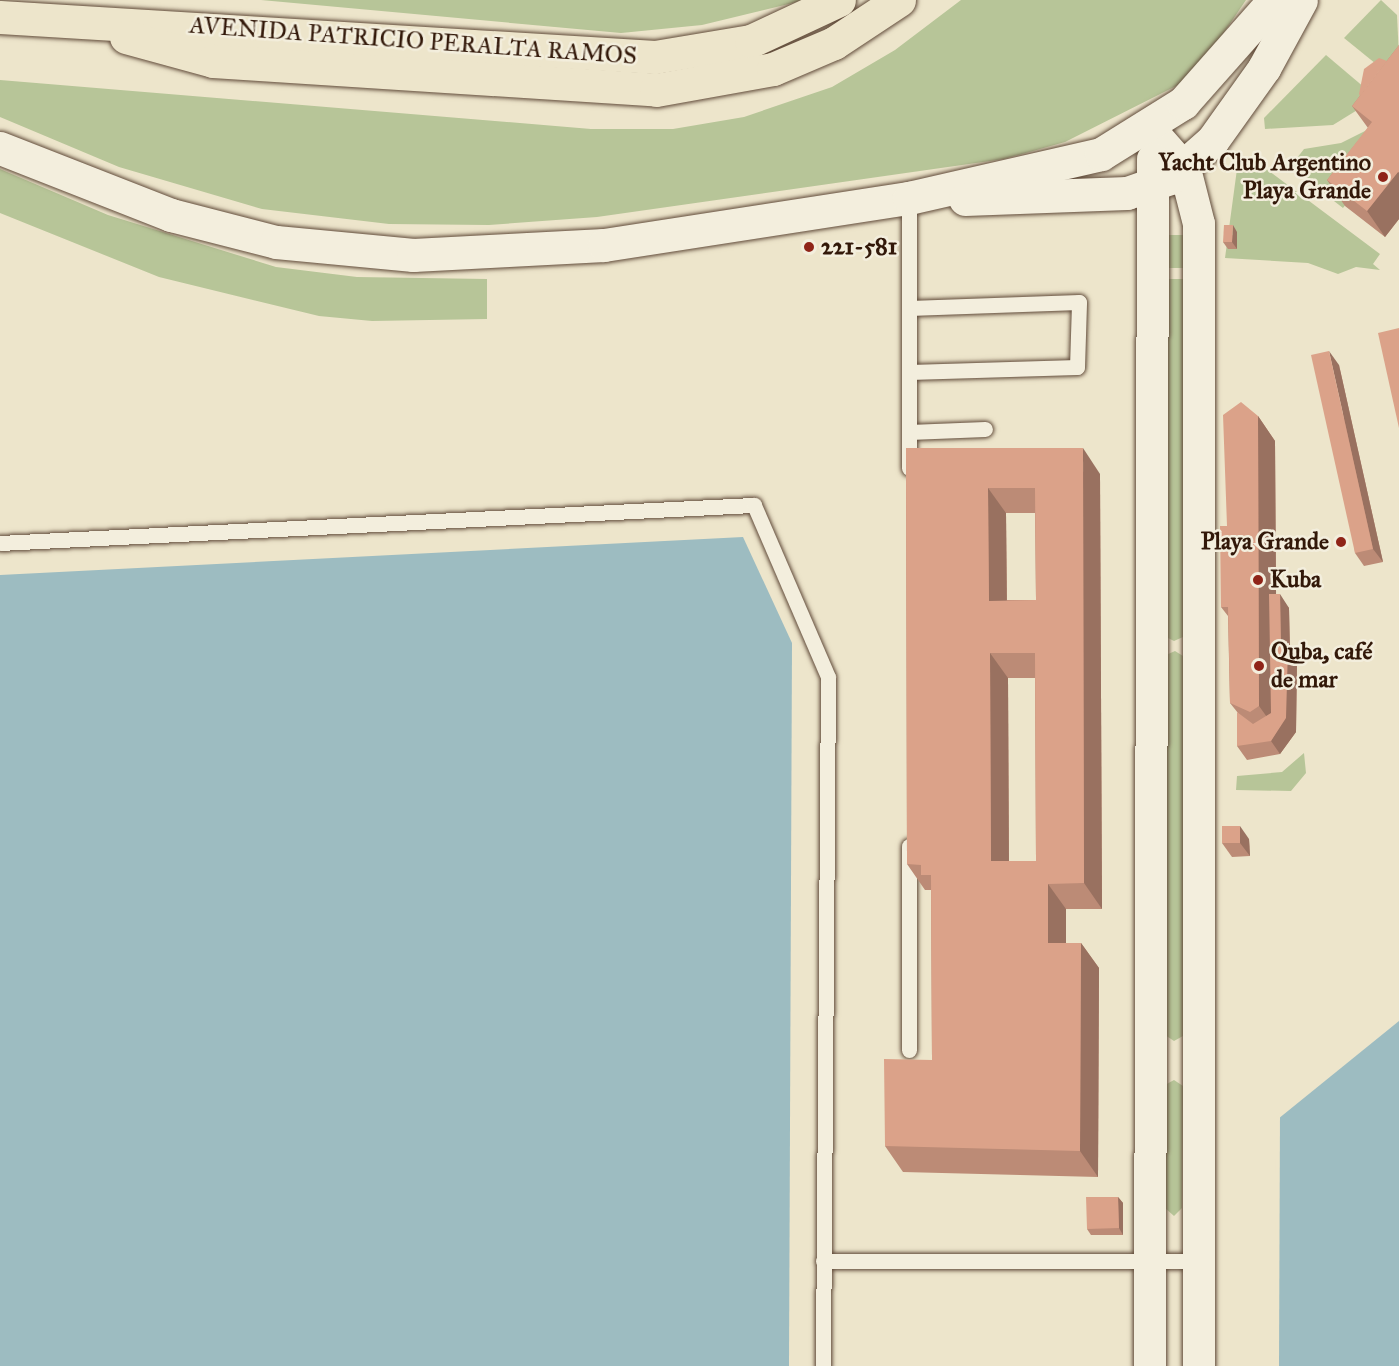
<!DOCTYPE html>
<meta charset="utf-8">
<style>
body{margin:0}
#map{position:relative;width:1399px;height:1366px;overflow:hidden;background:#ede5cb;font-family:"IM FELL Great Primer",serif}
div>[style]{position:absolute}
.green>*{inset:0;background:#b7c598}
.water>*{inset:0;background:#9dbcc1}
.pier>*{inset:0;background:#ede5cb}
.roads{filter:drop-shadow(0 0 2px #614b3a) drop-shadow(0 0 2px #614b3a)}
.service>*{height:15px;margin:-7.5px;padding:0 7.5px;transform-origin:7.5px;border-radius:7.5px;background:#f3eedd}
.minor>*{height:32px;margin:-16px;padding:0 16px;transform-origin:16px;border-radius:16px;background:#f3eedd}
.secondary>*{height:33px;margin:-16.5px;padding:0 16.5px;transform-origin:16.5px;border-radius:16.5px;background:#f3eedd}
.primary>*{height:33px;margin:-16.5px;padding:0 16.5px;transform-origin:16.5px;border-radius:16.5px;background:#ede5cb}
.wall>*{inset:0;background:#bc8b76}
.shaded-wall>*{inset:0;background:#997160}
.building>*{inset:0;background:#dba289}
.dots>*{width:16px;height:16px;translate:-50% -50%;box-sizing:border-box;border:3px solid #f3eedd;border-radius:50%}
span{translate:-50% -50%;white-space:nowrap;text-align:center;line-height:1.15;-webkit-text-stroke:5px #f3eedd;paint-order:stroke}
.street-label{font-size:24px;color:#321809}
.poi-label{font-size:24px;color:#321809;font-weight:700}
.right{translate:-100% -50%;text-align:right}
.left{translate:0 -50%;text-align:left}
</style>
<div id="map">
<div class="green">
<i style="clip-path:polygon(261px 0,805px 0,702px 25px,621px 33px)"></i>
<i style="clip-path:polygon(961px 0,1246px 0,1202px 65px,1182px 83px,1065px 142px,1004px 159px,597px 217px,489px 225px,389px 224px,262px 209px,119px 167px,0 117px,0 80px,591px 129px,673px 129px,744px 117px,832px 87px,895px 50px)"></i>
<i style="clip-path:polygon(1381px 0,1397px 15px,1399px 57px,1381px 68px,1344px 38px)"></i>
<i style="clip-path:polygon(1326px 55px,1365px 88px,1367px 104px,1333px 125px,1265px 129px,1264px 118px)"></i>
<i style="clip-path:polygon(1367px 130px,1390px 147px,1343px 208px,1290px 167px,1304px 149px,1341px 143px)"></i>
<i style="clip-path:polygon(1249px 156px,1380px 254px,1373px 264px,1380px 270px,1356px 267px,1338px 274px,1308px 263px,1225px 258px,1237px 169px)"></i>
<i style="clip-path:polygon(0 169px,108px 215px,276px 267px,357px 277px,487px 279px,487px 319px,372px 321px,319px 316px,159px 277px,0 213px)"></i>
<i style="clip-path:polygon(1166px 235px,1183px 235px,1184px 268px,1166px 268px)"></i>
<i style="clip-path:polygon(1166px 279px,1184px 279px,1183px 637px,1174px 641px,1166px 637px)"></i>
<i style="clip-path:polygon(1175px 651px,1183px 656px,1183px 1036px,1174px 1041px,1165px 1035px,1166px 655px)"></i>
<i style="clip-path:polygon(1304px 753px,1306px 773px,1291px 791px,1236px 790px,1237px 776px,1282px 772px)"></i>
<i style="clip-path:polygon(1174px 1080px,1183px 1086px,1182px 1208px,1174px 1216px,1165px 1208px,1165px 1085px)"></i>
</div>
<div class="water">
<i style="clip-path:polygon(743px 537px,792px 643px,789px 1366px,0 1366px,0 575px)"></i>
<i style="clip-path:polygon(1399px 1021px,1399px 1366px,1279px 1366px,1278px 1119px)"></i>
</div>
<div class="pier">
<i style="clip-path:polygon(1280px 1113px,1279px 1366px,1276px 1366px,1275px 1119px)"></i>
</div>
<div class="roads">
<div class="service">
<i style="left:909px;top:198px;width:270px;rotate:90deg"></i>
<i style="left:909px;top:372px;width:168px;rotate:-1.7deg"></i>
<i style="left:1077px;top:367px;width:65px;rotate:-88.2deg"></i>
<i style="left:1079px;top:302px;width:170px;rotate:178deg"></i>
<i style="left:909px;top:432px;width:76px;rotate:-2.3deg"></i>
<i style="left:0;top:543px;width:755px;rotate:-2.89deg"></i>
<i style="left:754px;top:505px;width:187px;rotate:66.7deg"></i>
<i style="left:828px;top:677px;width:689px;rotate:90.42deg"></i>
<i style="left:909px;top:1050px;width:204px;rotate:-90deg"></i>
<i style="left:823px;top:1261px;width:378px"></i>
</div>
<div class="minor">
<i style="left:1149px;top:128px;width:55px;rotate:48.7deg"></i>
<i style="left:1185px;top:169px;width:57px;rotate:75.7deg"></i>
<i style="left:1199px;top:224px;width:1142px;rotate:90deg"></i>
<i style="left:1150px;top:1366px;width:1207px;rotate:-89.86deg"></i>
</div>
<div class="secondary">
<i style="left:0;top:148px;width:184px;rotate:21.4deg"></i>
<i style="left:171px;top:215px;width:108px;rotate:14.4deg"></i>
<i style="left:276px;top:242px;width:138px;rotate:5.4deg"></i>
<i style="left:413px;top:255px;width:191px;rotate:-3deg"></i>
<i style="left:604px;top:245px;width:309px;rotate:-8.8deg"></i>
<i style="left:909px;top:198px;width:197px;rotate:-12.9deg"></i>
<i style="left:1101px;top:154px;width:97px;rotate:-31.9deg"></i>
<i style="left:1183px;top:103px;width:137px;rotate:-48.5deg"></i>
<i style="left:965px;top:199px;width:162px;rotate:-2.1deg"></i>
<i style="left:1127px;top:193px;width:46px;rotate:-19.2deg"></i>
<i style="left:1170px;top:178px;width:56px;rotate:-41.4deg"></i>
<i style="left:1212px;top:141px;width:90px;rotate:-54.5deg"></i>
<i style="left:1264px;top:68px;width:77px;rotate:-61.4deg"></i>
</div>
<div class="primary">
<i style="left:0;top:17px;width:656px;rotate:3.49deg"></i>
<i style="left:655px;top:57px;width:97px;rotate:-9.5deg"></i>
<i style="left:751px;top:41px;width:97px;rotate:-25deg"></i>
<i style="left:126px;top:37px;width:90px;rotate:15.4deg"></i>
<i style="left:213px;top:61px;width:444px;rotate:3.7deg"></i>
<i style="left:656px;top:90px;width:119px;rotate:-10.2deg"></i>
<i style="left:773px;top:69px;width:66px;rotate:-23.1deg"></i>
<i style="left:834px;top:43px;width:78px;rotate:-33.5deg"></i>
</div>
</div>
<div class="wall">
<i style="clip-path:polygon(1399px 45px,1399px 219px,1385px 237px,1345px 206px,1327px 180px,1368px 128px,1352px 106px)"></i>
<i style="clip-path:polygon(1237px 232px,1237px 249px,1228px 249px,1223px 242px)"></i>
<i style="clip-path:polygon(1339px 365px,1383px 562px,1364px 566px,1355px 553px)"></i>
<i style="clip-path:polygon(1258px 416px,1275px 441px,1276px 594px,1289px 608px,1290px 652px,1297px 661px,1296px 732px,1280px 754px,1247px 760px,1237px 746px,1238px 713px,1230px 703px,1228px 616px,1221px 607px,1227px 526px)"></i>
<i style="clip-path:polygon(evenodd,906px 448px,1100px 474px,1102px 909px,1066px 909px,1066px 943px,1081px 943px,1099px 968px,1098px 1177px,903px 1172px,885px 1146px,932px 1060px,931px 890px,925px 890px,907px 864px,906px 448px,1006px 513px,1035px 513px,1036px 600px,1007px 600px,1006px 513px,906px 448px,1008px 678px,1035px 678px,1036px 861px,1009px 861px,1008px 678px)"></i>
<i style="clip-path:polygon(1249px 839px,1250px 856px,1232px 857px,1222px 843px)"></i>
<i style="clip-path:polygon(1118px 1197px,1123px 1203px,1123px 1235px,1091px 1235px,1087px 1229px)"></i>
</div>
<div class="shaded-wall">
<i style="clip-path:polygon(1398px 172px,1399px 173px,1399px 219px,1385px 237px,1367px 211px)"></i>
<i style="clip-path:polygon(1233px 225px,1237px 232px,1237px 249px,1232px 242px)"></i>
<i style="clip-path:polygon(1329px 351px,1339px 365px,1383px 562px,1373px 549px)"></i>
<i style="clip-path:polygon(1258px 416px,1275px 441px,1277px 731px,1281px 648px,1280px 594px,1289px 608px,1290px 652px,1297px 661px,1296px 732px,1280px 754px,1271px 741px,1277px 731px,1259px 706px)"></i>
<i style="clip-path:polygon(1083px 448px,1100px 474px,1102px 909px,1084px 883px)"></i>
<i style="clip-path:polygon(988px 488px,1006px 513px,1007px 626px,989px 601px)"></i>
<i style="clip-path:polygon(990px 653px,1008px 678px,1009px 886px,991px 861px)"></i>
<i style="clip-path:polygon(1240px 826px,1249px 839px,1250px 856px,1240px 843px)"></i>
<i style="clip-path:polygon(1048px 884px,1066px 909px,1066px 968px,1048px 943px)"></i>
<i style="clip-path:polygon(1081px 943px,1099px 968px,1098px 1177px,1080px 1151px)"></i>
<i style="clip-path:polygon(1118px 1197px,1123px 1203px,1123px 1235px,1119px 1228px)"></i>
</div>
<div class="building">
<i style="clip-path:polygon(1399px 45px,1399px 172px,1398px 172px,1367px 211px,1327px 180px,1372px 122px,1352px 106px)"></i>
<i style="clip-path:polygon(1379px 58px,1387px 61px,1360px 96px,1359px 94px,1364px 69px)"></i>
<i style="clip-path:polygon(1224px 225px,1233px 225px,1232px 242px,1223px 242px)"></i>
<i style="clip-path:polygon(1399px 328px,1399px 428px,1378px 333px)"></i>
<i style="clip-path:polygon(1329px 351px,1373px 549px,1355px 553px,1311px 355px)"></i>
<i style="clip-path:polygon(1241px 402px,1258px 416px,1259px 706px,1250px 712px,1230px 703px,1228px 607px,1221px 607px,1220px 526px,1227px 526px,1223px 415px)"></i>
<i style="clip-path:polygon(evenodd,906px 448px,1083px 448px,1084px 883px,1048px 884px,1048px 943px,1081px 943px,1080px 1151px,885px 1146px,884px 1059px,932px 1060px,931px 875px,921px 875px,921px 865px,907px 864px,906px 448px,988px 488px,1035px 488px,1036px 600px,989px 601px,988px 488px,906px 448px,990px 653px,1035px 653px,1036px 861px,991px 861px,990px 653px)"></i>
<i style="clip-path:polygon(1269px 594px,1280px 594px,1281px 648px,1288px 648px,1286px 718px,1271px 741px,1237px 746px,1237px 712px,1253px 724px,1271px 713px)"></i>
<i style="clip-path:polygon(1222px 826px,1240px 826px,1240px 843px,1222px 843px)"></i>
<i style="clip-path:polygon(1086px 1197px,1118px 1197px,1119px 1228px,1087px 1229px)"></i>
</div>
<div class="dots">
<i style="left:1383px;top:177px;background:#8f2418"></i>
<i style="left:809px;top:247px;background:#8f2418"></i>
<i style="left:1341px;top:542px;background:#8f2418"></i>
<i style="left:1258px;top:580px;background:#8f2418"></i>
<i style="left:1259px;top:666px;background:#8f2418"></i>
</div>
<div class="street-label">
<span style="left:413px;top:41px;rotate:4deg">AVENIDA PATRICIO PERALTA RAMOS</span>
</div>
<div class="poi-label">
<span class="right" style="left:1371px;top:177px">Yacht Club Argentino<br>Playa Grande</span>
<span class="left" style="left:821px;top:247px">221-581</span>
<span class="right" style="left:1329px;top:542px">Playa Grande</span>
<span class="left" style="left:1270px;top:580px">Kuba</span>
<span class="left" style="left:1271px;top:666px">Quba, café<br>de mar</span>
</div>
</div>
